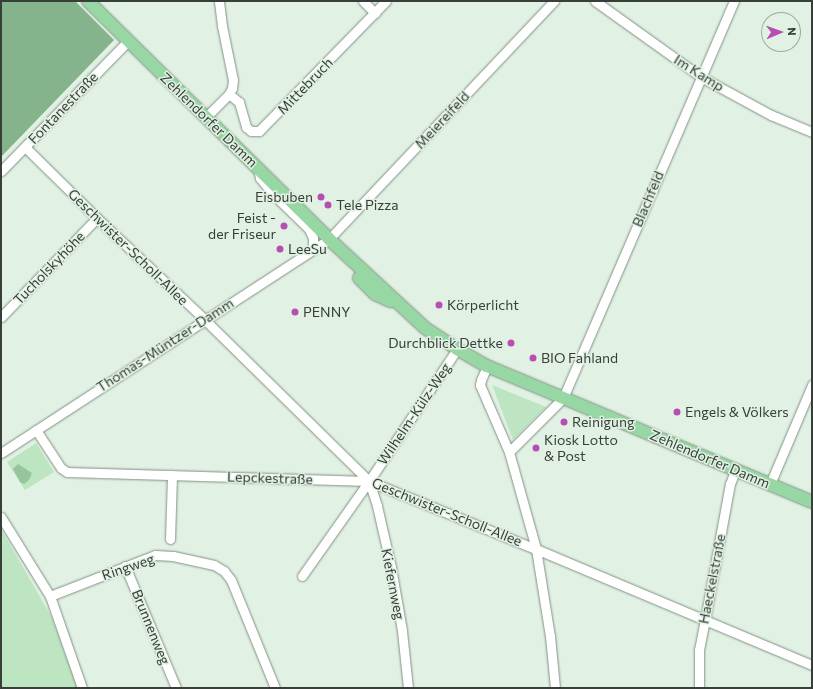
<!DOCTYPE html>
<meta charset="utf-8">
<style>
body{margin:0}
#map{position:relative;width:813px;height:689px;overflow:hidden;background:#e1f1e3;font-family:Commissioner,sans-serif}
div>[style]{position:absolute}
.green>*{inset:0;background:#bde5c1}
.forest>*{inset:0;background:#85b38b}
.water>*{inset:0;background:#96c59c}
.roads{filter:drop-shadow(0 0 1px #839184) drop-shadow(0 0 1px #839184)}
.minor>*{height:9px;margin:-4.5px;padding:0 4.5px;transform-origin:4.5px;border-radius:4.5px;background:#fff}
.major>*{height:12px;margin:-6px;padding:0 6px;transform-origin:6px;border-radius:6px;background:#97d7a4}
.dots>*{width:11px;height:11px;translate:-50% -50%;box-sizing:border-box;border:2px solid #e1f1e3;border-radius:50%}
span{translate:-50% -50%;white-space:nowrap;text-align:center;line-height:1.15;-webkit-text-stroke:3px #e1f1e3;paint-order:stroke}
.street-label{font-size:14px;color:#383f39}
.poi-label{font-size:14px;color:#383f39}
.right{translate:-100% -50%;text-align:right}
.left{translate:0 -50%;text-align:left}
.frame{position:absolute;inset:0;border:2px solid #383f39;pointer-events:none}
.north{position:absolute;left:761px;top:12px;width:40px;height:40px;box-sizing:border-box;background:#e1f1e3;border:1px solid #9daa9f;border-radius:50%;rotate:88deg;font-size:11px;font-weight:700;line-height:16px;text-align:center;color:#383f39}
.north::after{content:'';display:block;margin:auto;width:14px;height:18px;background:#b54fb4;clip-path:polygon(50% 0,100% 100%,50% 72%,0 100%)}
</style>
<div id="map">
<div class="green">
<i style="clip-path:polygon(492px 385px,546px 407px,513px 440px)"></i>
<i style="clip-path:polygon(36px 443px,54px 472px,25px 490px,7px 462px)"></i>
<i style="clip-path:polygon(1px 529px,52px 618px,78px 688px,1px 688px)"></i>
</div>
<div class="forest">
<i style="clip-path:polygon(1px 1px,75px 1px,114px 40px,1px 157px)"></i>
</div>
<div class="water">
<i style="clip-path:polygon(18px 464px,32px 473px,29px 480px,24px 484px,20px 482px,13px 469px)"></i>
</div>
<div class="roads">
<div class="minor">
<i style="left:363px;top:1px;width:17px;rotate:45deg"></i>
<i style="left:595px;top:1px;width:130px;rotate:35.6deg"></i>
<i style="left:701px;top:77px;width:80px;rotate:28.5deg"></i>
<i style="left:771px;top:115px;width:44px;rotate:22.5deg"></i>
<i style="left:229px;top:94px;width:13px;rotate:39deg"></i>
<i style="left:239px;top:102px;width:26px;rotate:74deg"></i>
<i style="left:246px;top:127px;width:6px;rotate:39deg"></i>
<i style="left:251px;top:131px;width:8px"></i>
<i style="left:259px;top:131px;width:182px;rotate:-45.7deg"></i>
<i style="left:206px;top:117px;width:33px;rotate:-45deg"></i>
<i style="left:229px;top:94px;width:7px;rotate:-63deg"></i>
<i style="left:232px;top:88px;width:8px;rotate:-83deg"></i>
<i style="left:233px;top:80px;width:55px;rotate:-101.5deg"></i>
<i style="left:222px;top:26px;width:25px;rotate:-97deg"></i>
<i style="left:25px;top:147px;width:101px;rotate:44.6deg"></i>
<i style="left:97px;top:218px;width:147px;rotate:43.3deg"></i>
<i style="left:204px;top:319px;width:231px;rotate:44.5deg"></i>
<i style="left:369px;top:481px;width:180px;rotate:22.2deg"></i>
<i style="left:536px;top:549px;width:299px;rotate:22.8deg"></i>
<i style="left:1px;top:171px;width:182px;rotate:-45.7deg"></i>
<i style="left:259px;top:173px;width:5px;rotate:79deg"></i>
<i style="left:260px;top:178px;width:19px;rotate:51deg"></i>
<i style="left:272px;top:193px;width:52px;rotate:44.2deg"></i>
<i style="left:309px;top:229px;width:10px;rotate:66deg"></i>
<i style="left:313px;top:238px;width:11px;rotate:90deg"></i>
<i style="left:1px;top:317px;width:138px;rotate:-45.9deg"></i>
<i style="left:487px;top:366px;width:15px;rotate:113deg"></i>
<i style="left:481px;top:380px;width:5px;rotate:101deg"></i>
<i style="left:480px;top:385px;width:73px;rotate:66.6deg"></i>
<i style="left:509px;top:452px;width:101px;rotate:74.4deg"></i>
<i style="left:536px;top:549px;width:88px;rotate:80.9deg"></i>
<i style="left:550px;top:636px;width:52px;rotate:84.5deg"></i>
<i style="left:36px;top:430px;width:45px;rotate:56.7deg"></i>
<i style="left:61px;top:468px;width:7px;rotate:34deg"></i>
<i style="left:67px;top:472px;width:302px;rotate:1.7deg"></i>
<i style="left:509px;top:452px;width:76px;rotate:-45deg"></i>
<i style="left:563px;top:398px;width:432px;rotate:-66.7deg"></i>
<i style="left:1px;top:453px;width:392px;rotate:-33.1deg"></i>
<i style="left:329px;top:239px;width:328px;rotate:-46.6deg"></i>
<i style="left:369px;top:481px;width:26px;rotate:72deg"></i>
<i style="left:377px;top:506px;width:63px;rotate:77.1deg"></i>
<i style="left:391px;top:567px;width:65px;rotate:80.2deg"></i>
<i style="left:402px;top:631px;width:57px;rotate:84deg"></i>
<i style="left:770px;top:484px;width:108px;rotate:-67deg"></i>
<i style="left:1px;top:517px;width:93px;rotate:58.2deg"></i>
<i style="left:50px;top:596px;width:97px;rotate:70.8deg"></i>
<i style="left:170px;top:539px;width:64px;rotate:-88.2deg"></i>
<i style="left:125px;top:566px;width:132px;rotate:67.3deg"></i>
<i style="left:302px;top:576px;width:116px;rotate:-54.8deg"></i>
<i style="left:369px;top:481px;width:159px;rotate:-56.3deg"></i>
<i style="left:50px;top:596px;width:113px;rotate:-21.3deg"></i>
<i style="left:155px;top:555px;width:18px;rotate:3deg"></i>
<i style="left:173px;top:556px;width:42px;rotate:12.4deg"></i>
<i style="left:214px;top:565px;width:12px;rotate:31deg"></i>
<i style="left:224px;top:571px;width:11px;rotate:52deg"></i>
<i style="left:231px;top:580px;width:117px;rotate:67.8deg"></i>
<i style="left:699px;top:688px;width:38px;rotate:-90deg"></i>
<i style="left:699px;top:650px;width:25px;rotate:-79deg"></i>
<i style="left:704px;top:625px;width:143px;rotate:-79.6deg"></i>
<i style="left:730px;top:484px;width:14px;rotate:-69deg"></i>
</div>
<div class="major">
<i style="left:88px;top:1px;width:339px;rotate:44.6deg"></i>
<i style="left:329px;top:239px;width:131px;rotate:42.8deg"></i>
<i style="left:425px;top:328px;width:38px;rotate:33deg"></i>
<i style="left:457px;top:349px;width:34px;rotate:30deg"></i>
<i style="left:487px;top:366px;width:352px;rotate:22.7deg"></i>
<i style="left:359px;top:278px;width:23px;rotate:45deg"></i>
<i style="left:375px;top:294px;width:17px;rotate:25deg"></i>
</div>
</div>
<div class="dots">
<i style="left:321px;top:197px;background:#b54fb4"></i>
<i style="left:328px;top:205px;background:#b54fb4"></i>
<i style="left:284px;top:226px;background:#b54fb4"></i>
<i style="left:280px;top:249px;background:#b54fb4"></i>
<i style="left:439px;top:305px;background:#b54fb4"></i>
<i style="left:295px;top:312px;background:#b54fb4"></i>
<i style="left:511px;top:343px;background:#b54fb4"></i>
<i style="left:533px;top:358px;background:#b54fb4"></i>
<i style="left:677px;top:412px;background:#b54fb4"></i>
<i style="left:564px;top:422px;background:#b54fb4"></i>
<i style="left:536px;top:448px;background:#b54fb4"></i>
</div>
<div class="street-label">
<span style="left:699px;top:73px;rotate:32deg">Im Kamp</span>
<span style="left:305px;top:86px;rotate:-46deg">Mittebruch</span>
<span style="left:63px;top:108px;rotate:-46deg">Fontanestraße</span>
<span style="left:209px;top:120px;rotate:44deg">Zehlendorfer Damm</span>
<span style="left:442px;top:120px;rotate:-47deg">Meiereifeld</span>
<span style="left:648px;top:199px;rotate:-67deg">Blachfeld</span>
<span style="left:128px;top:247px;rotate:44deg">Geschwister-Scholl-Allee</span>
<span style="left:49px;top:268px;rotate:-46deg">Tucholskyhöhe</span>
<span style="left:165px;top:345px;rotate:-33deg">Thomas-Müntzer-Damm</span>
<span style="left:414px;top:414px;rotate:-56deg">Wilhelm-Külz-Weg</span>
<span style="left:710px;top:459px;rotate:23deg">Zehlendorfer Damm</span>
<span style="left:270px;top:478px;rotate:2deg">Lepckestraße</span>
<span style="left:447px;top:512px;rotate:22deg">Geschwister-Scholl-Allee</span>
<span style="left:128px;top:567px;rotate:-19deg">Ringweg</span>
<span style="left:712px;top:579px;rotate:-79deg">Haeckelstraße</span>
<span style="left:393px;top:584px;rotate:79deg">Kiefernweg</span>
<span style="left:151px;top:627px;rotate:68deg">Brunnenweg</span>
</div>
<div class="poi-label">
<span class="right" style="left:313px;top:197px">Eisbuben</span>
<span class="left" style="left:336px;top:205px">Tele Pizza</span>
<span class="right" style="left:276px;top:226px">Feist -<br>der Friseur</span>
<span class="left" style="left:288px;top:249px">LeeSu</span>
<span class="left" style="left:447px;top:305px">Körperlicht</span>
<span class="left" style="left:303px;top:312px">PENNY</span>
<span class="right" style="left:503px;top:343px">Durchblick Dettke</span>
<span class="left" style="left:541px;top:358px">BIO Fahland</span>
<span class="left" style="left:685px;top:412px">Engels &amp; Völkers</span>
<span class="left" style="left:572px;top:422px">Reinigung</span>
<span class="left" style="left:544px;top:448px">Kiosk Lotto<br>&amp; Post</span>
</div>
<div class="frame"></div>
<div class="north">N</div>
</div>
